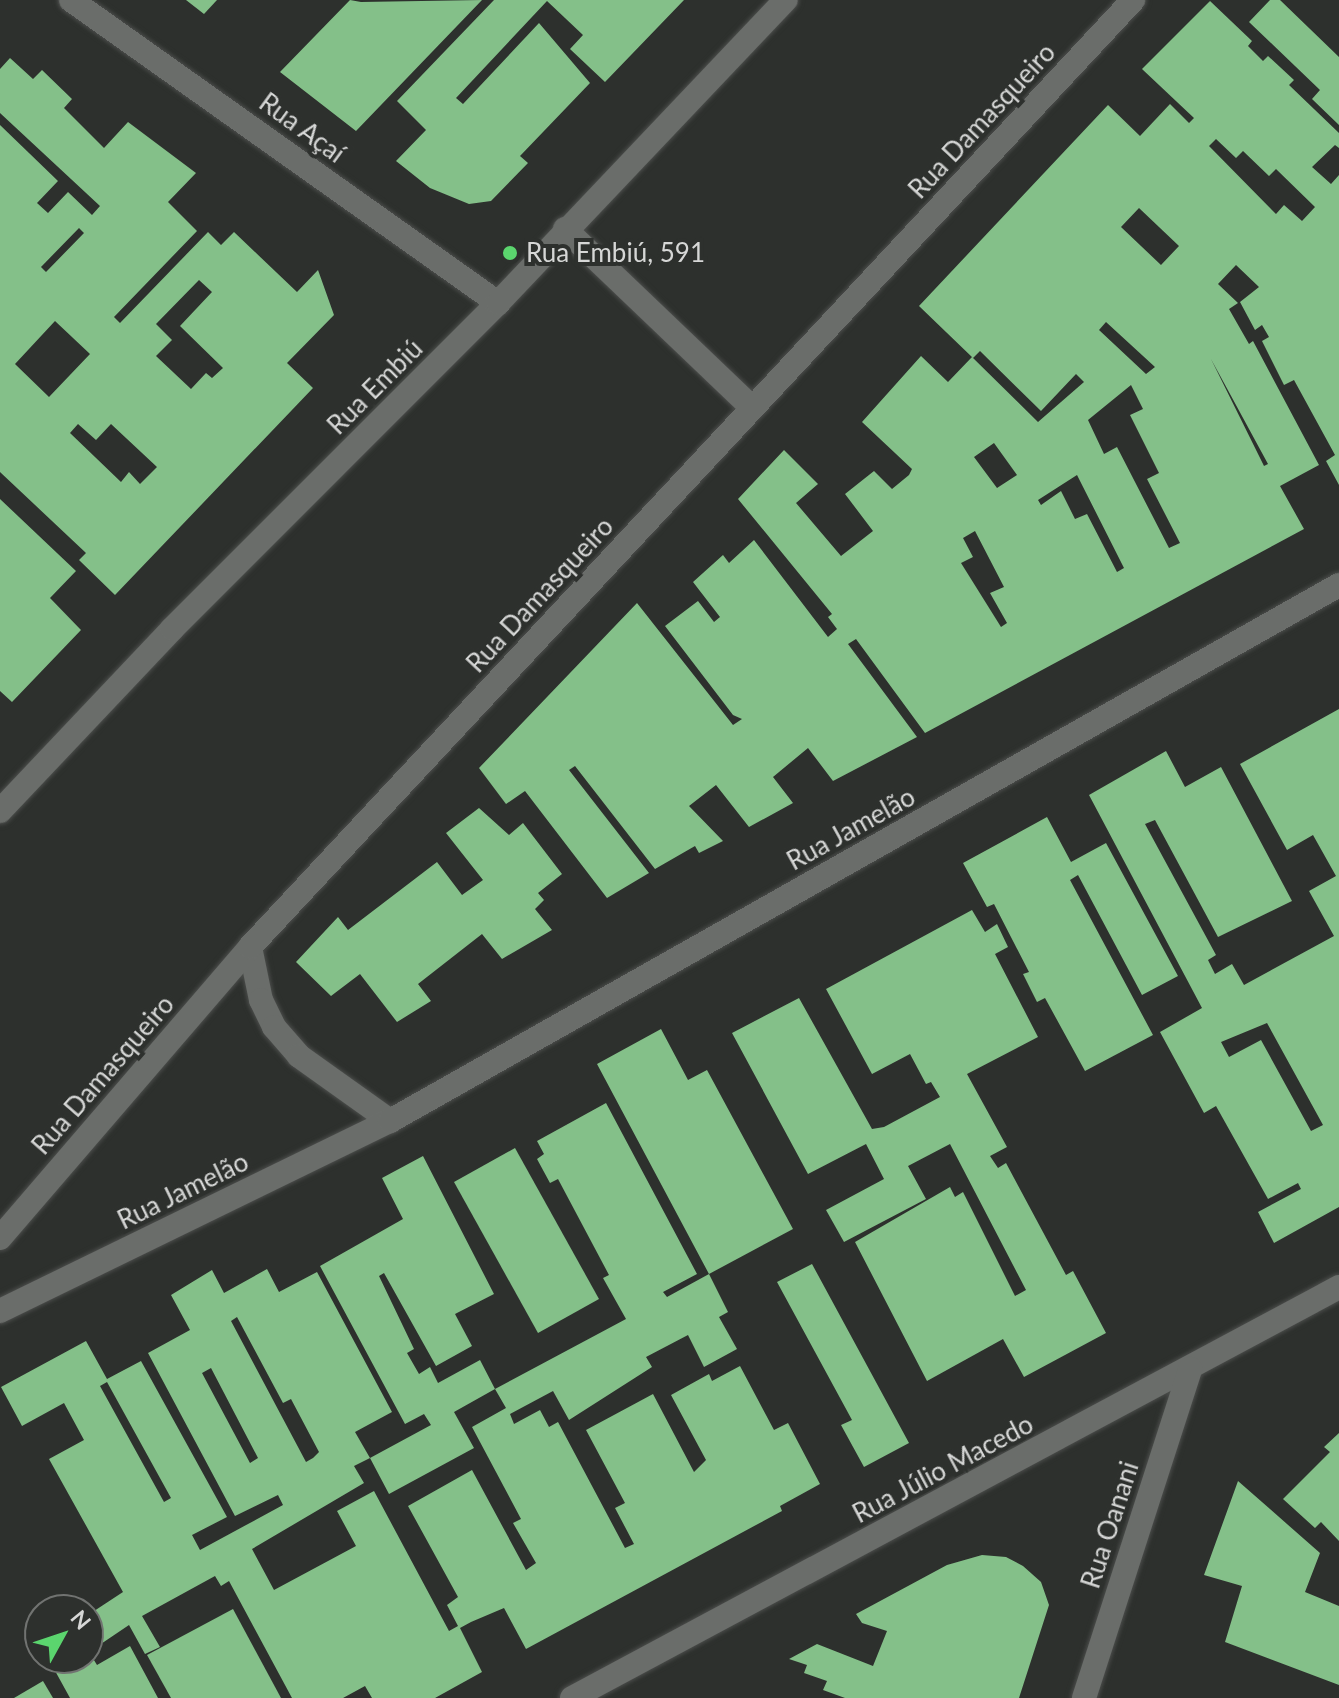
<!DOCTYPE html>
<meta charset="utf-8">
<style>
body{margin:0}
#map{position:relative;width:1339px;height:1698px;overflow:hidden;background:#2d302d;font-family:Lato,sans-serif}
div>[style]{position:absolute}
.building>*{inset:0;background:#84c089}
.roads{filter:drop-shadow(0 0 2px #4b4d4b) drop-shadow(0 0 2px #4b4d4b)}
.street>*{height:24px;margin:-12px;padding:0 12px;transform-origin:12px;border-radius:12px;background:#6a6d6a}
.dots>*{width:22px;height:22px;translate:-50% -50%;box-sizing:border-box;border:4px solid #2d302d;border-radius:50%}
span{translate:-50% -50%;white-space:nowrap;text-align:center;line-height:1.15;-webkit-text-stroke:8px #2d302d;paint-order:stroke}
.street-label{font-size:26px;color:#d6d7d6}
.poi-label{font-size:26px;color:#d6d7d6}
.left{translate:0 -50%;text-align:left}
.north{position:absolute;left:24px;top:1594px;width:80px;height:80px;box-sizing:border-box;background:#2d302d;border:2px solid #717371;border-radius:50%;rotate:50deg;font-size:22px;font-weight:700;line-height:32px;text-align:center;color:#d6d7d6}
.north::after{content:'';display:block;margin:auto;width:28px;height:36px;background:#5bd56e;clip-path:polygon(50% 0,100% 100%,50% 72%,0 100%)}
</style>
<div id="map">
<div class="building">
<i style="clip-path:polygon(186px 0,217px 0,204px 14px)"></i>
<i style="clip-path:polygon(350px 0,361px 2px,482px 0,356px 131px,280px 72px)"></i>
<i style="clip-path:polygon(494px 0,684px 0,605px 82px,570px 49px,583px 35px,547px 1px,456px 98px,463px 104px,539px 23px,590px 83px,520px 156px,528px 163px,491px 201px,469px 204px,430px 188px,396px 161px,426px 130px,397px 101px)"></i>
<i style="clip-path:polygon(1270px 0,1280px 0,1339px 57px,1339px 125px,1312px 99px,1320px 90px,1249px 22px)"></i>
<i style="clip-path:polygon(evenodd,1210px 1px,1252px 41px,1248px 46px,1263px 61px,1268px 56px,1294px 80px,1289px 85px,1339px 133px,1339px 148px,1335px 145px,1312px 167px,1331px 184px,1339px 175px,1339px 485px,1326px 461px,1335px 455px,1294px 380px,1284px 385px,1262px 341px,1269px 337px,1262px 325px,1255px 330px,1240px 302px,1259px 287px,1236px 265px,1218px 284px,1238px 303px,1229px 309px,1249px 344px,1253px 341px,1319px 465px,1280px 486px,1304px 529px,925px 733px,856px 639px,848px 644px,917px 737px,833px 781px,808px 748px,773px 777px,793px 803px,749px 827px,716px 785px,689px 806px,723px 841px,699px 853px,695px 846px,655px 869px,575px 766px,569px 770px,649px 873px,607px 898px,525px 791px,506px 804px,479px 768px,637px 603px,733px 725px,742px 719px,733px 715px,665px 626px,698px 601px,714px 622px,720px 617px,693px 582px,723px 555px,729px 563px,754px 540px,828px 637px,837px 629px,828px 617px,832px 614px,738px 499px,784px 450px,818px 484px,796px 503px,841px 556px,873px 531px,845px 494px,874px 471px,892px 489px,909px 475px,912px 469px,862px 422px,921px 356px,948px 382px,972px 357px,1038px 422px,1084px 382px,1076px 374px,1041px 411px,980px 351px,973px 358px,919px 306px,1108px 105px,1140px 136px,1170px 104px,1189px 123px,1194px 118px,1142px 69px,1210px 1px,1216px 139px,1236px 158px,1243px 151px,1269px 176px,1276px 169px,1315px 207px,1302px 221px,1284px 205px,1276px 214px,1209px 146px,1216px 139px,1210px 1px,1139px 208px,1179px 246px,1161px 265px,1121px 227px,1139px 208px,1210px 1px,1106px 322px,1155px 367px,1146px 374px,1099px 330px,1106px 322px,1210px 1px,1211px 359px,1268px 464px,1264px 466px,1211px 359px,1210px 1px,1131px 385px,1143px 409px,1130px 415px,1159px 473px,1147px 479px,1180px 543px,1169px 548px,1117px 447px,1104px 454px,1088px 420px,1131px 385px,1210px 1px,994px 443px,1017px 475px,997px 488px,974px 457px,994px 443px,1210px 1px,1077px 475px,1124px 568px,1117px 572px,1087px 514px,1075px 519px,1061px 491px,1041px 505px,1038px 500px,1077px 475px,1210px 1px,975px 531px,1004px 587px,990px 593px,1007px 623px,1001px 627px,961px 563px,973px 557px,963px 538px,975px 531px)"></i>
<i style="clip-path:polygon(evenodd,10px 58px,33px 79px,42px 70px,72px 99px,64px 108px,104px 148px,128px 122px,196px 173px,168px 202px,197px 231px,114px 317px,120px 323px,208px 232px,221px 245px,234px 232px,297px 292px,318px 270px,334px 315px,287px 363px,313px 388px,115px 595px,79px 560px,86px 553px,0 472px,0 125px,58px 181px,37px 203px,48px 213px,68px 192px,92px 215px,100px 206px,0 113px,0 69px,10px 58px,79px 228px,84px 233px,46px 272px,41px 267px,79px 228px,10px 58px,199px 280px,212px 292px,180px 326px,223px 368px,212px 378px,206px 373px,191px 389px,156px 356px,172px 340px,156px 324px,199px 280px,10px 58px,55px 321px,90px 354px,49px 397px,15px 364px,55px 321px,10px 58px,78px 424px,96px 440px,111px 424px,157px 467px,140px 484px,129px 472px,121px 482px,70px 433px,78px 424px)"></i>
<i style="clip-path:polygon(0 499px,76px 571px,50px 598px,81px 630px,12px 702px,0 691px)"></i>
<i style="clip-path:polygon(evenodd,1339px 709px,1339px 1207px,1274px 1243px,1258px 1212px,1301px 1189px,1298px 1183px,1268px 1199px,1216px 1106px,1204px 1113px,1160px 1032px,1202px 1008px,1089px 795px,1166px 751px,1185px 787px,1221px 767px,1292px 901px,1218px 937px,1155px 820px,1145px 824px,1216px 955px,1208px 960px,1215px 974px,1232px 964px,1244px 985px,1334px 936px,1309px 891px,1336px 876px,1313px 835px,1287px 850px,1240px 764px,1339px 709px,1267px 1023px,1323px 1125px,1311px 1131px,1261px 1040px,1229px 1057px,1221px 1042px,1267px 1023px)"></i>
<i style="clip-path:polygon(479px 808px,509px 835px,523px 823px,562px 874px,538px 893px,544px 900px,535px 909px,552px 930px,502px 959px,482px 934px,418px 984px,431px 1001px,397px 1022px,360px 974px,331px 996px,296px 962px,338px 917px,348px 930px,437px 862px,462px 895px,483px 880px,446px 833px)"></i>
<i style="clip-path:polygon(1047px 817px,1071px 862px,1106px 843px,1178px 976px,1142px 995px,1078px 875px,1070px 880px,1153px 1035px,1085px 1071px,1045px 998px,1037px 1002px,1023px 974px,1029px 972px,994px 904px,987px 907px,963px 863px)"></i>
<i style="clip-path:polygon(972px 910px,985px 932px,997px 924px,1008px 947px,995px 954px,1038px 1037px,967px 1074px,1007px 1147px,990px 1156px,998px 1168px,1006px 1163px,1066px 1275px,1073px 1271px,1106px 1333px,1024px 1377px,1003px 1339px,927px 1381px,855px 1242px,950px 1187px,955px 1197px,963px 1192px,1015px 1296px,1026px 1290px,950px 1144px,908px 1166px,926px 1199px,844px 1242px,826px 1210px,884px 1179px,866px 1144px,808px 1174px,732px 1033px,799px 998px,872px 1129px,884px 1127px,940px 1097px,931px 1082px,926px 1084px,910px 1054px,872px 1074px,826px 989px)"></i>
<i style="clip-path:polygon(661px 1029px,688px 1080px,707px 1070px,793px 1229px,709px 1274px,597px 1064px)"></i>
<i style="clip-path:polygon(evenodd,606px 1103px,697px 1274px,663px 1292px,667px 1297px,709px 1274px,728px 1312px,719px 1317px,737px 1349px,704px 1367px,688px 1335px,646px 1357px,652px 1367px,569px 1420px,553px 1391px,510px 1414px,514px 1424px,540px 1410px,549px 1427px,558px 1422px,625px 1548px,634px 1544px,615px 1508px,625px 1503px,586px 1430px,653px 1394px,694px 1472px,706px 1460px,671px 1395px,709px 1374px,712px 1381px,740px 1366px,774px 1430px,788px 1423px,820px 1484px,780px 1506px,782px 1511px,526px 1649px,504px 1608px,471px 1622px,460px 1628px,482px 1672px,435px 1698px,372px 1698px,365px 1686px,343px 1698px,292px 1698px,229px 1581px,221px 1586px,215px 1576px,142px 1616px,160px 1647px,145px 1654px,129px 1625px,89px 1652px,97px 1665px,130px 1646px,158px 1698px,70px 1698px,48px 1658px,88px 1658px,88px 1615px,123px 1592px,49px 1459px,84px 1440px,64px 1403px,22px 1426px,1px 1387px,86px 1341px,107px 1379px,141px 1361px,227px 1517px,192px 1535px,200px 1550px,283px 1505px,278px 1495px,235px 1516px,148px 1353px,190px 1330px,171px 1295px,212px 1270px,224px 1293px,267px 1269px,279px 1292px,317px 1272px,392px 1412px,355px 1432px,370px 1458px,354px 1466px,364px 1483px,252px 1549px,274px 1590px,356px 1546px,337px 1511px,374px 1491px,449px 1631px,458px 1626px,447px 1605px,458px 1597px,408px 1506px,472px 1470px,526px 1570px,536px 1563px,513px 1523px,521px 1519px,472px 1427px,506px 1408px,495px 1389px,626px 1319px,603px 1278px,609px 1275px,558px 1179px,550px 1183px,537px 1159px,544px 1154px,537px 1141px,606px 1103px,237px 1317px,283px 1403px,291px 1399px,319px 1452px,313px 1458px,306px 1462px,231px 1321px,237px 1317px,606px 1103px,211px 1368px,258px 1458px,250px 1463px,202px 1373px,211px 1368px,606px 1103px,107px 1382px,171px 1498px,164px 1502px,100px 1386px,107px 1382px)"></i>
<i style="clip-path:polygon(515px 1148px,599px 1299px,538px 1333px,454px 1182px)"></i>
<i style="clip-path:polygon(423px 1156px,494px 1294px,455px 1314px,472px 1346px,436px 1366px,384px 1273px,379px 1276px,414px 1349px,407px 1353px,419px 1374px,430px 1367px,438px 1383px,480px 1360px,495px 1389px,454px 1412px,474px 1448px,389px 1494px,370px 1458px,431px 1425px,424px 1414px,405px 1424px,320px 1266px,403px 1219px,382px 1178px)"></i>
<i style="clip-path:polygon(812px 1264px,909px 1443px,864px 1467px,841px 1425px,852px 1420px,777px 1282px)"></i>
<i style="clip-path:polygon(1339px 1433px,1339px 1541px,1321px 1522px,1315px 1528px,1283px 1499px,1330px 1452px,1324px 1447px)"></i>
<i style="clip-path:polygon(1238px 1481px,1320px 1553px,1305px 1592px,1339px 1606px,1339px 1685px,1225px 1642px,1242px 1586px,1204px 1575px)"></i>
<i style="clip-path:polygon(982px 1555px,1006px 1557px,1023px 1566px,1041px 1582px,1049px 1605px,1019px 1698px,845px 1698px,823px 1690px,827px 1681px,804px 1673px,807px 1665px,789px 1659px,817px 1644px,873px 1666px,887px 1631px,862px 1623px,856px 1614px,947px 1565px)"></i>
<i style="clip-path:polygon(233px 1609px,281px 1698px,171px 1698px,147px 1655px)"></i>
<i style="clip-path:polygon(43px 1681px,53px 1698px,14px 1698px)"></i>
</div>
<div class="roads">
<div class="street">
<i style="left:71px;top:0;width:524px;rotate:35.36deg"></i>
<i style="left:565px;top:229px;width:259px;rotate:43.7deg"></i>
<i style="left:0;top:811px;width:250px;rotate:-46.6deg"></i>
<i style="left:172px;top:629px;width:461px;rotate:-45deg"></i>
<i style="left:498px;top:303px;width:418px;rotate:-46.5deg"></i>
<i style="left:250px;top:947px;width:54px;rotate:78.3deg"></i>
<i style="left:261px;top:1000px;width:30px;rotate:64deg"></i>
<i style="left:274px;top:1027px;width:38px;rotate:49deg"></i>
<i style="left:299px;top:1056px;width:112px;rotate:35.5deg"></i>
<i style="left:0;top:1238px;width:384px;rotate:-49.3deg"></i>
<i style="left:250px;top:947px;width:1295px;rotate:-47deg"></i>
<i style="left:0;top:1311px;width:434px;rotate:-26deg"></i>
<i style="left:390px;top:1121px;width:1090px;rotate:-29.46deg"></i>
<i style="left:572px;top:1698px;width:870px;rotate:-28.18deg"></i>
<i style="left:1084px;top:1698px;width:346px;rotate:-72.1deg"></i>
</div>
</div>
<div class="dots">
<i style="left:510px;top:253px;background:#5bd56e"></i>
</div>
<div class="street-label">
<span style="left:982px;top:121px;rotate:-47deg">Rua Damasqueiro</span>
<span style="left:302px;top:128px;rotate:36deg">Rua Açaí</span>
<span style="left:375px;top:387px;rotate:-45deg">Rua Embiú</span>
<span style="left:540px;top:595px;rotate:-47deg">Rua Damasqueiro</span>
<span style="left:851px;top:829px;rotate:-29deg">Rua Jamelão</span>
<span style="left:103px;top:1075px;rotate:-49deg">Rua Damasqueiro</span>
<span style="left:183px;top:1191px;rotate:-26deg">Rua Jamelão</span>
<span style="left:943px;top:1469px;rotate:-28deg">Rua Júlio Macedo</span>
<span style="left:1110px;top:1525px;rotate:-72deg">Rua Oanani</span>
</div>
<div class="poi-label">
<span class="left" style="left:526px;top:253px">Rua Embiú, 591</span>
</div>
<div class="north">N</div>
</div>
